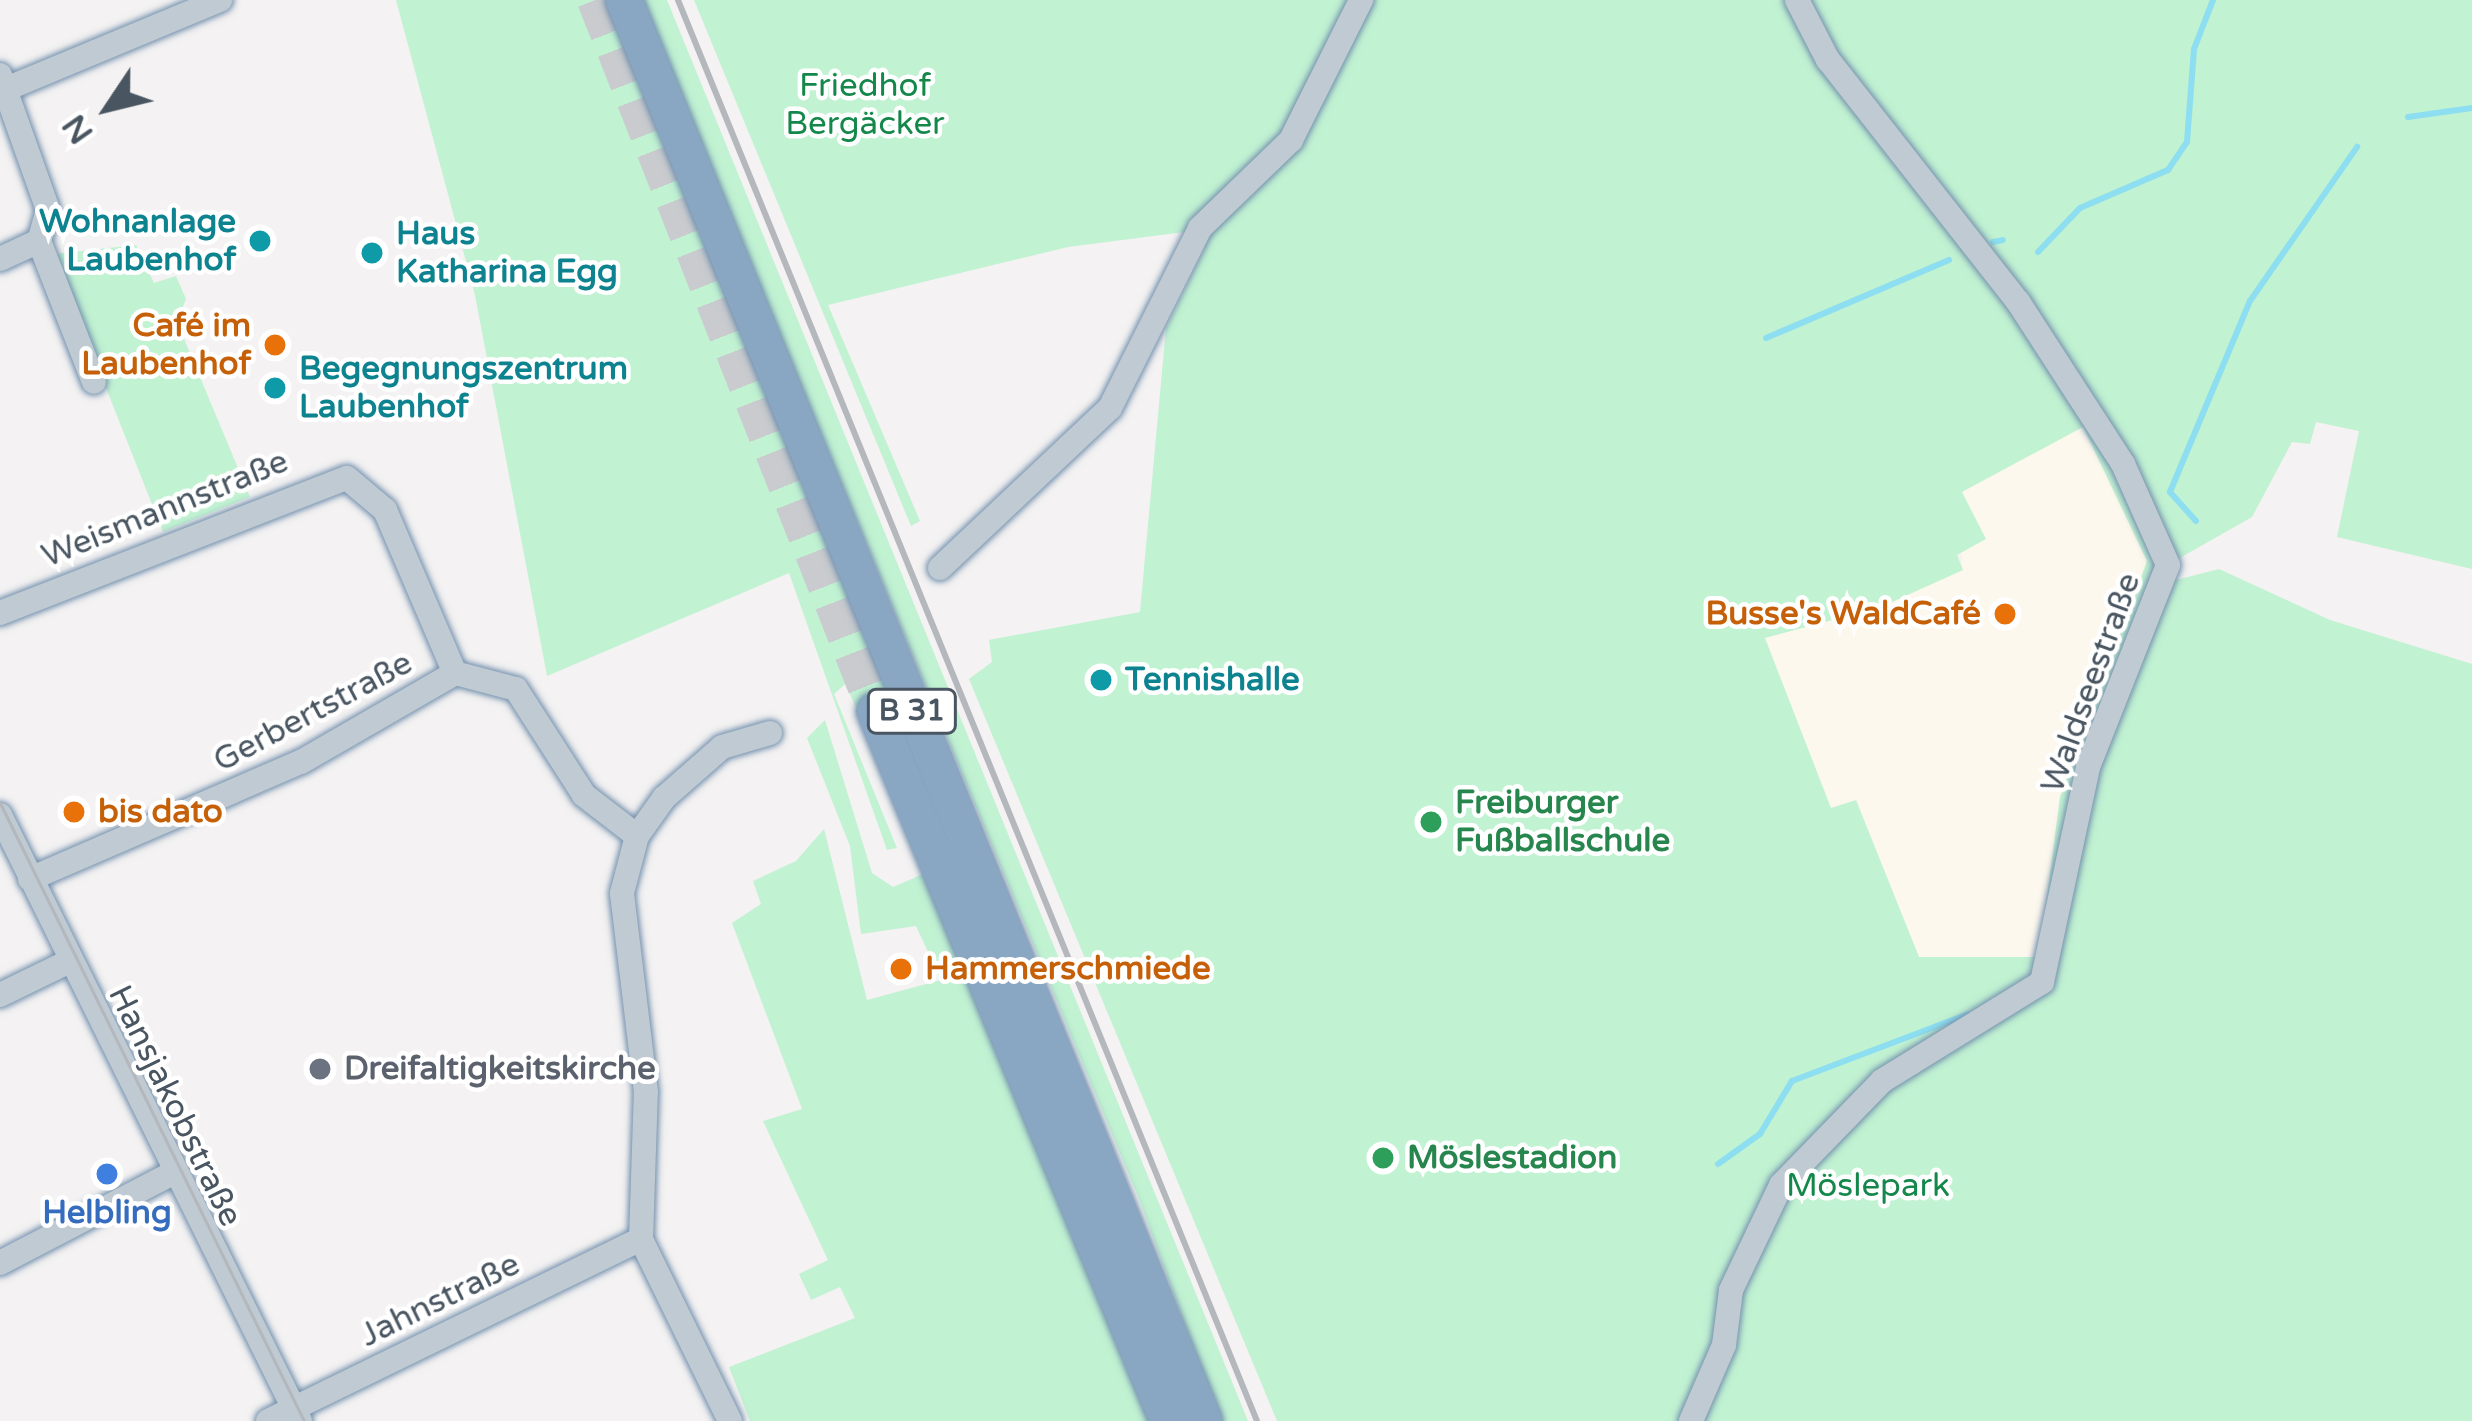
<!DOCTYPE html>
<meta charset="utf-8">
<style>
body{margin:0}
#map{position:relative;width:2472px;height:1421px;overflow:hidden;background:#f4f2f2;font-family:"Varela Round",sans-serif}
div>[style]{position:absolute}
.commercial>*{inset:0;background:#fdf8ed}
.green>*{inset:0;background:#c1f2d2}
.stream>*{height:6px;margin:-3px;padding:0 3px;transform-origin:3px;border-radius:3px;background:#8cdef0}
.highway-tunnel>*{height:36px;margin-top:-18px;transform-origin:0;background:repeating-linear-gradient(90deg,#c9cbce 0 36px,transparent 0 54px)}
.roads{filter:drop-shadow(0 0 3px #7491ae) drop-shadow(0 0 3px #7491ae)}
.minor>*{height:24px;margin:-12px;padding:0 12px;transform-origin:12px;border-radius:12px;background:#c0cad2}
.highway>*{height:36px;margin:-18px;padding:0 18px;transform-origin:18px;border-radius:18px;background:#89a6c2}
.tram>*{height:3px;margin:-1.5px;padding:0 1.5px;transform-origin:1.5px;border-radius:1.5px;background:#b4b7bc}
.rail>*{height:6px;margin:-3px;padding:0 3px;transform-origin:3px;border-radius:3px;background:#b4b7bc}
.dots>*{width:33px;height:33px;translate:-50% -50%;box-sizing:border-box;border:6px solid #fff;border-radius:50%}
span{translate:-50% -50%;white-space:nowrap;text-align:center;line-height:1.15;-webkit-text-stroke:9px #fff;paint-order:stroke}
.shield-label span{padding:3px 9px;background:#fff;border:3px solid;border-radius:9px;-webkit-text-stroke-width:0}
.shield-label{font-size:30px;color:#495661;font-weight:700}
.park-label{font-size:33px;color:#14874b}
.culture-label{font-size:33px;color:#0d838f;font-weight:700}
.right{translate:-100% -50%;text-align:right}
.left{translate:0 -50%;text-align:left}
.food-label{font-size:33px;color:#c56008;font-weight:700}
.street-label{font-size:33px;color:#495661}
.leisure-label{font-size:33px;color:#27864d;font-weight:700}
.worship-label{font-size:33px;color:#5b616d;font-weight:700}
.shop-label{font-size:33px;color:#366cbe;font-weight:700}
.north{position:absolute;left:48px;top:48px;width:120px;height:120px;-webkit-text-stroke:9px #fff;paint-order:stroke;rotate:235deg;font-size:33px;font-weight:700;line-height:48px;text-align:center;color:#495661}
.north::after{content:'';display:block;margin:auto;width:42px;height:54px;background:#495661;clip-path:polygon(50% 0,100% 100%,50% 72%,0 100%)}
</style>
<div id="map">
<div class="commercial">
<i style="clip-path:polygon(2083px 426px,2147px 561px,2039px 957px,1919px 957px,1856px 800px,1831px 809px,1764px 638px,1881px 607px,1962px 570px,1961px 492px)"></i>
</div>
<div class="green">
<i style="clip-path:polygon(396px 0,612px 0,1192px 1421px,845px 684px,834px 694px,897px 848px,887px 850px,789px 573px,547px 676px,475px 295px)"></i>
<i style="clip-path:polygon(640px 0,667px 0,1248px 1421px,1220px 1421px,1139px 1199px)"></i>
<i style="clip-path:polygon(evenodd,694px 0,2472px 0,2472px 569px,2337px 537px,2359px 431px,2316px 422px,2310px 444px,2292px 442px,2252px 517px,2178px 559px,2176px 580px,2219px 569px,2330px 620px,2472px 664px,2472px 1421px,1277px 1421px,969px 679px,992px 662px,989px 640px,1140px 612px,1166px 328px,1205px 248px,1184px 232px,1068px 247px,828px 305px,920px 521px,911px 526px,694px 0,2083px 427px,2147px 561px,2060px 797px,2039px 957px,1919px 957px,1856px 800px,1831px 808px,1765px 638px,1881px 607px,1963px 570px,1957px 555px,1986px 539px,1962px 492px,2083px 427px)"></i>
<i style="clip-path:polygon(136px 245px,154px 283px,176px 276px,186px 299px,177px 322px,250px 497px,163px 532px,53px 254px)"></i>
<i style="clip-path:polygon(825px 720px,872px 873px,893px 887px,923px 874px,1151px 1421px,750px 1421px,729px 1367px,855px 1318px,840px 1287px,811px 1300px,799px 1274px,828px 1260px,763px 1121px,802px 1109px,732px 923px,761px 904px,753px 881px,796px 861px,824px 829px,867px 1000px,941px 980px,916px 926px,861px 934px,850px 846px,807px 738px)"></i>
</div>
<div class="stream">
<i style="left:2408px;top:117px;width:65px;rotate:-8deg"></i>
<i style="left:1993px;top:242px;width:10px;rotate:-11deg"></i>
<i style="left:2038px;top:252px;width:61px;rotate:-46.3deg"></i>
<i style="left:2080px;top:208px;width:96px;rotate:-23.4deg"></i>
<i style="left:2168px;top:170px;width:34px;rotate:-56deg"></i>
<i style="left:2187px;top:142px;width:93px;rotate:-85.7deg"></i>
<i style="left:2194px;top:49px;width:53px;rotate:-68.8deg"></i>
<i style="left:1766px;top:338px;width:199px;rotate:-23.1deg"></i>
<i style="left:2196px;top:521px;width:39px;rotate:-132deg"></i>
<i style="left:2170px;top:492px;width:207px;rotate:-67.3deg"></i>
<i style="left:2250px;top:301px;width:188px;rotate:-55.2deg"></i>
<i style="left:1718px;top:1164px;width:52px;rotate:-35.5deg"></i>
<i style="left:1760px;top:1134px;width:62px;rotate:-58.9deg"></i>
<i style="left:1792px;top:1081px;width:188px;rotate:-20.8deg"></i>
</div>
<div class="highway-tunnel">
<i style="left:595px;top:0;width:764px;rotate:68.5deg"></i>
</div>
<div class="roads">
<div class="minor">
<i style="left:0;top:75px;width:143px;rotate:70.4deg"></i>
<i style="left:48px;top:210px;width:32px;rotate:106deg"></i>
<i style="left:39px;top:241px;width:43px;rotate:155.2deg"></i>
<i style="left:6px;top:89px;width:232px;rotate:-22.6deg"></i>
<i style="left:39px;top:241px;width:151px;rotate:68.7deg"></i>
<i style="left:940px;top:568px;width:233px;rotate:-43.3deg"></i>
<i style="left:1110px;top:408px;width:201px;rotate:-63.4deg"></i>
<i style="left:1200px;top:228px;width:127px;rotate:-44deg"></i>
<i style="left:1291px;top:140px;width:157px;rotate:-63.4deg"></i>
<i style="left:0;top:613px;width:372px;rotate:-21.3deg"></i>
<i style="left:347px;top:478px;width:50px;rotate:40.1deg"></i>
<i style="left:385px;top:510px;width:177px;rotate:66.8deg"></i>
<i style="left:0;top:815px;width:676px;rotate:63.66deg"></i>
<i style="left:30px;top:879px;width:295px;rotate:-23.4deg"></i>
<i style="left:301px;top:762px;width:178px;rotate:-30deg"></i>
<i style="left:455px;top:673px;width:63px;rotate:14.7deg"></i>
<i style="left:516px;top:689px;width:126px;rotate:57.3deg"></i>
<i style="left:584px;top:795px;width:67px;rotate:37.7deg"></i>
<i style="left:0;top:995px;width:76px;rotate:-25.9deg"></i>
<i style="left:0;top:1263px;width:193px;rotate:-27.5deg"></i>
<i style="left:268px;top:1421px;width:415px;rotate:-26deg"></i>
<i style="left:730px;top:1421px;width:203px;rotate:-116.1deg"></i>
<i style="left:641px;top:1239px;width:147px;rotate:-88.1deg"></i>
<i style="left:646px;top:1092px;width:200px;rotate:-96.9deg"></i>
<i style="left:622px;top:893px;width:59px;rotate:-75.3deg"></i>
<i style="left:637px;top:836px;width:47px;rotate:-54.6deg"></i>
<i style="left:664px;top:798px;width:77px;rotate:-41.3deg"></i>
<i style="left:722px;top:747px;width:50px;rotate:-16.3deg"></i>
<i style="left:1691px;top:1421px;width:83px;rotate:-66.5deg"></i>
<i style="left:1724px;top:1345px;width:55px;rotate:-82.7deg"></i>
<i style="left:1731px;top:1290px;width:116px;rotate:-64.5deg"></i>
<i style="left:1781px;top:1185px;width:145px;rotate:-45.8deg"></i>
<i style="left:1882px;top:1081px;width:188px;rotate:-31.7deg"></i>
<i style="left:2042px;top:982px;width:220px;rotate:-77.9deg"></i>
<i style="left:2088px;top:767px;width:217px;rotate:-68.4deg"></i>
<i style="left:2168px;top:565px;width:111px;rotate:-114deg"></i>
<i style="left:2123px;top:464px;width:193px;rotate:-122.9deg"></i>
<i style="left:2018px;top:302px;width:308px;rotate:-128.1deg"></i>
<i style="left:1828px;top:60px;width:68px;rotate:-117.3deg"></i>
</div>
<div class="highway">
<i style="left:624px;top:0;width:1535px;rotate:67.8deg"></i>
<i style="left:875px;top:711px;width:768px;rotate:67.58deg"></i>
</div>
</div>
<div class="tram">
<i style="left:0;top:803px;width:689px;rotate:63.81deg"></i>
</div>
<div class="rail">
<i style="left:678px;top:0;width:1534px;rotate:67.83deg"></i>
</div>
<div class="dots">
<i style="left:260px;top:241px;background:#0f9aa8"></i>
<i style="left:372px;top:253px;background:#0f9aa8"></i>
<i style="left:275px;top:345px;background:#e8710a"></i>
<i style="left:275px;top:388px;background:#0f9aa8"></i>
<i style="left:2005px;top:614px;background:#e8710a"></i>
<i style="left:1101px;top:680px;background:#0f9aa8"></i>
<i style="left:74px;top:812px;background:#e8710a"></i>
<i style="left:1431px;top:822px;background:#2e9e5b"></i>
<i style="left:901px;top:969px;background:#e8710a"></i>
<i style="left:320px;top:1069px;background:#6b7280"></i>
<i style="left:1383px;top:1158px;background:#2e9e5b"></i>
<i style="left:107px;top:1174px;background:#3f7fe0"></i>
</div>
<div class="shield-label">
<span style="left:912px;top:711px">B 31</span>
</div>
<div class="park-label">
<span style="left:865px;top:105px">Friedhof<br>Bergäcker</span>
<span style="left:1868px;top:1186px">Möslepark</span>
</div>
<div class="culture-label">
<span class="right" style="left:236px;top:241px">Wohnanlage<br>Laubenhof</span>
<span class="left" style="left:396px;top:253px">Haus<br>Katharina Egg</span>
<span class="left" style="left:299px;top:388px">Begegnungszentrum<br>Laubenhof</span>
<span class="left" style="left:1125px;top:680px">Tennishalle</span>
</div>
<div class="food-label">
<span class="right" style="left:251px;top:345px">Café im<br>Laubenhof</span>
<span class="right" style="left:1981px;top:614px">Busse's WaldCafé</span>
<span class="left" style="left:98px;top:812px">bis dato</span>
<span class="left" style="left:925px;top:969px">Hammerschmiede</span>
</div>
<div class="street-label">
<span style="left:165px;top:509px;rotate:-22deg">Weismannstraße</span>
<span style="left:2091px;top:683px;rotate:-70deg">Waldseestraße</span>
<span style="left:313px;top:712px;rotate:-28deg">Gerbertstraße</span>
<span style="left:175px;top:1106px;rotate:64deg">Hansjakobstraße</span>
<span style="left:440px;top:1300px;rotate:-26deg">Jahnstraße</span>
</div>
<div class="leisure-label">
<span class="left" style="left:1455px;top:822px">Freiburger<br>Fußballschule</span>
<span class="left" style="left:1407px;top:1158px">Möslestadion</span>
</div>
<div class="worship-label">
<span class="left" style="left:344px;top:1069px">Dreifaltigkeitskirche</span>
</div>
<div class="shop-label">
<span style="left:107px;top:1213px">Helbling</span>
</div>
<div class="north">N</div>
</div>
